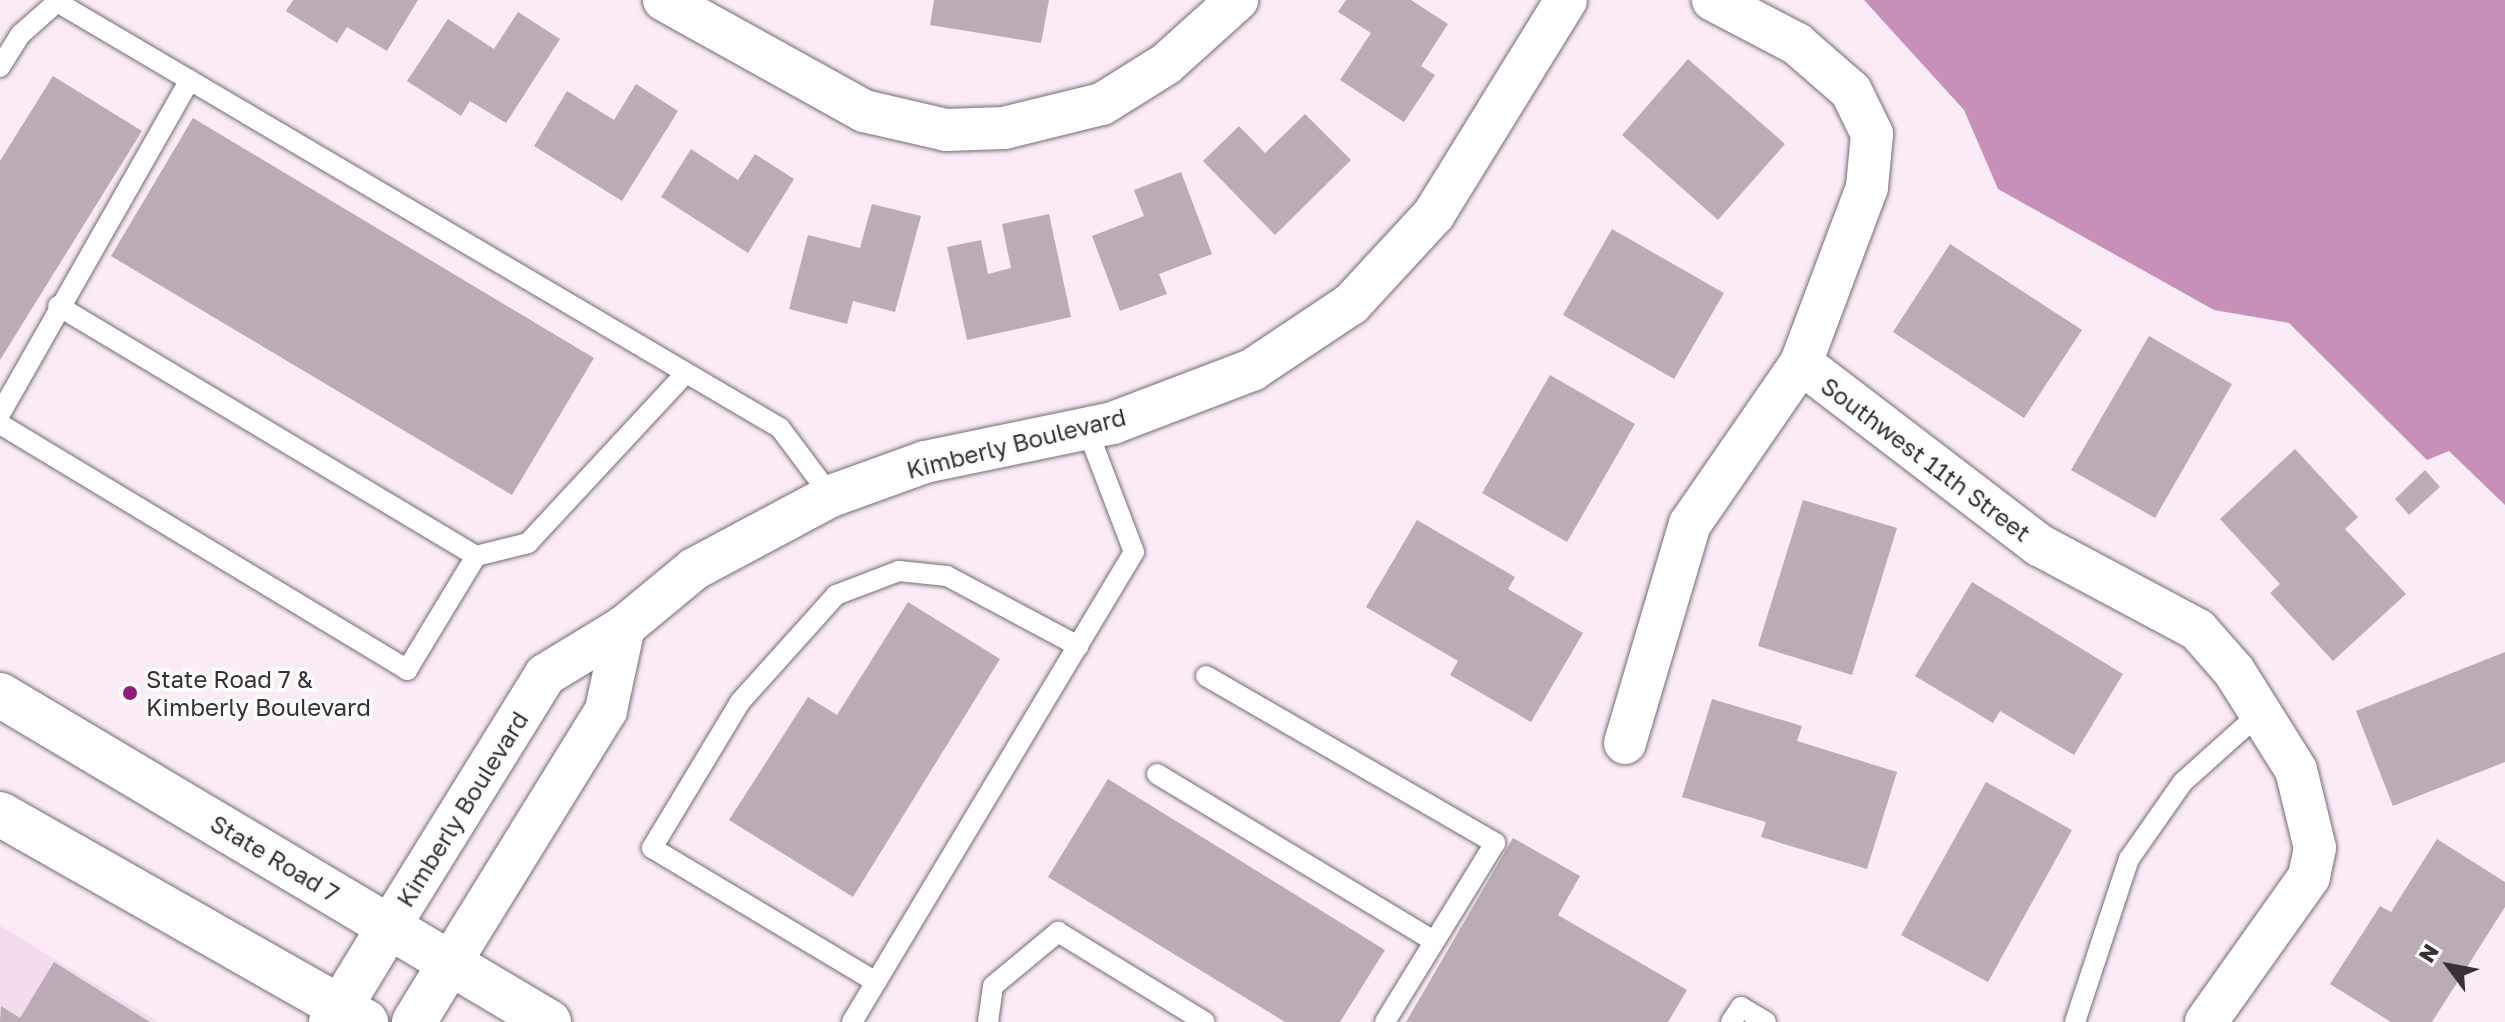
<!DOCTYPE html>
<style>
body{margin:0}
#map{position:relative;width:2505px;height:1022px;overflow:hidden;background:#faebf6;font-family:"Golos Text",sans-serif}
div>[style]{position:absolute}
.built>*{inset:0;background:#f3dced}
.water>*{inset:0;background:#c690b9}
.building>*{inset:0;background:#baabb6}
.roads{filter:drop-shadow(0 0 2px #786a74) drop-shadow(0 0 2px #786a74)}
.lane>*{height:20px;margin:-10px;padding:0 10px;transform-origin:10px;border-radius:10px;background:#fff}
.street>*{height:42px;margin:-21px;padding:0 21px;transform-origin:21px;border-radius:21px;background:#fff}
.secondary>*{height:44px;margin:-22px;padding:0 22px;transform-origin:22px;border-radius:22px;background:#fff}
.primary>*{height:44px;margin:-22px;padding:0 22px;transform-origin:22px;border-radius:22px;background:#fff}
.dots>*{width:22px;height:22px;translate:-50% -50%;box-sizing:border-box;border:4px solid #fdfdfd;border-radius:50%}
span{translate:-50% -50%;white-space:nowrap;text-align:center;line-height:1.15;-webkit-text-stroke:7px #fdfdfd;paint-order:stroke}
.street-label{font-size:24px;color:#373135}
.poi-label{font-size:24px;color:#373135}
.left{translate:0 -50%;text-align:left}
.north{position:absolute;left:2409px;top:926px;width:80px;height:80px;-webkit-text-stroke:6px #fdfdfd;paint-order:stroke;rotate:302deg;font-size:22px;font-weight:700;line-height:32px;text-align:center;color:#373135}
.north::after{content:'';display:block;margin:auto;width:28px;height:36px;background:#373135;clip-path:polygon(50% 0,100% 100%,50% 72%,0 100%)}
</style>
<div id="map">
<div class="built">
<i style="clip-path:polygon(0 926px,159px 1022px,0 1022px)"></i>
</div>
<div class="water">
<i style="clip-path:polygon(1864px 0,2505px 0,2505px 505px,2449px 451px,2427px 460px,2289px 323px,2214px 310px,1998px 189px,1964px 110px)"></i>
</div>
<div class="building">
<i style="clip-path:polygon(293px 0,418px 0,387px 51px,347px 27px,337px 43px,286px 11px)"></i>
<i style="clip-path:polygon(934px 0,1049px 0,1041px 43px,930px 25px)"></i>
<i style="clip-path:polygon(1346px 0,1411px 0,1448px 24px,1421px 66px,1435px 75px,1404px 122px,1340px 80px,1371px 33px,1338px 12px)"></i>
<i style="clip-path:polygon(518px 12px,560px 39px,506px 123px,470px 101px,461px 116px,407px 81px,448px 19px,494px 49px)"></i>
<i style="clip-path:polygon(1688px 59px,1785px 144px,1718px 220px,1622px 135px)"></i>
<i style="clip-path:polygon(53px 76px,142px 131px,0 360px,0 161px)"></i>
<i style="clip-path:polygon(636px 84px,678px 111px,622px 201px,534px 146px,567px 91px,614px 120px)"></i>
<i style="clip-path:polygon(1305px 114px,1351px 160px,1275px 235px,1203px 161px,1239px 126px,1265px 153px)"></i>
<i style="clip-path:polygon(193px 118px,594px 358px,512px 495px,111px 256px)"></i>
<i style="clip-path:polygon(691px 149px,738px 180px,755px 154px,794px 179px,748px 253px,661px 197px)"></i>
<i style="clip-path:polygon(1181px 172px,1212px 254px,1159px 274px,1167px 294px,1120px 311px,1092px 236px,1144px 216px,1134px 190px)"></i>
<i style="clip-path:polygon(872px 204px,921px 216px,895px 312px,853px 301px,847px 324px,789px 309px,808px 235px,860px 248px)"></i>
<i style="clip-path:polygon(1049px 214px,1071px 317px,967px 340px,947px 247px,981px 240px,988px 274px,1011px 268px,1002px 224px)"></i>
<i style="clip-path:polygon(1612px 229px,1724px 293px,1674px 379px,1563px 315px)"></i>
<i style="clip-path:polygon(1950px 244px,2082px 330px,2024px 418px,1893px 332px)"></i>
<i style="clip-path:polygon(2149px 336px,2232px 384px,2155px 518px,2071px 470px)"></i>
<i style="clip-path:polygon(1550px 375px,1635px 424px,1567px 542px,1482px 493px)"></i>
<i style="clip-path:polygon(2295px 449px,2358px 517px,2345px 529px,2406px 594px,2333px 661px,2270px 593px,2280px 584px,2220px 519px)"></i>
<i style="clip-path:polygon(2425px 470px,2440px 487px,2409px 515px,2395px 499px)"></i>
<i style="clip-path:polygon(1803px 500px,1897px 528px,1852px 675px,1758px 646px)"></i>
<i style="clip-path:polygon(1417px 520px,1515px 577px,1508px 589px,1583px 633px,1531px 722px,1450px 675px,1458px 661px,1366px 607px)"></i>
<i style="clip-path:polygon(1972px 582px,2123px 674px,2074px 755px,2000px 711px,1993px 723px,1915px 676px)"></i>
<i style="clip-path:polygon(908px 602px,1000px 659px,853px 897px,729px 820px,808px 697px,837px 715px)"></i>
<i style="clip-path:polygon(2505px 652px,2505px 762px,2393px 806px,2356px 711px)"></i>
<i style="clip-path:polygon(1712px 699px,1802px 726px,1797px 741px,1897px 772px,1867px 869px,1761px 837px,1766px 822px,1682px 797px)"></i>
<i style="clip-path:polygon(1108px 779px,1385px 950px,1340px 1022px,1285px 1022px,1048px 877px)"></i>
<i style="clip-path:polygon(1986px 782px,2072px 830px,1988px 982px,1901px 935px)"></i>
<i style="clip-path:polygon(1513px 838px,1580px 876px,1558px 915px,1687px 990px,1668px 1022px,1406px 1022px)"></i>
<i style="clip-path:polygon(2437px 839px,2505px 882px,2505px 907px,2432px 1022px,2391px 1022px,2330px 984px,2380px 906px,2391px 912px)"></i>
<i style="clip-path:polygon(54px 962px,150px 1022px,0 1022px,1px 1006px,20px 1018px)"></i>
</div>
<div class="roads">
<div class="lane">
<i style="left:0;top:67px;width:39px;rotate:-58deg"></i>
<i style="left:21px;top:34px;width:48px;rotate:-41.6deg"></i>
<i style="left:57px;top:2px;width:839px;rotate:30.51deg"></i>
<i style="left:780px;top:428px;width:85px;rotate:53.1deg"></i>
<i style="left:0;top:414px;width:384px;rotate:-60.4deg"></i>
<i style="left:0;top:424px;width:476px;rotate:31.1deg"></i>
<i style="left:407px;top:670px;width:133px;rotate:-58.8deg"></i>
<i style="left:476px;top:556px;width:487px;rotate:-149.1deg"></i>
<i style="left:476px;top:556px;width:54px;rotate:-14deg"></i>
<i style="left:528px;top:543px;width:232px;rotate:-47.1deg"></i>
<i style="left:1206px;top:676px;width:334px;rotate:30deg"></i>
<i style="left:1495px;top:843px;width:210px;rotate:121.6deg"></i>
<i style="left:1157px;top:774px;width:323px;rotate:31.1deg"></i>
<i style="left:876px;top:982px;width:261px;rotate:-149.1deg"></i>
<i style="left:652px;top:848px;width:170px;rotate:-58.9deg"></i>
<i style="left:740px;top:702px;width:144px;rotate:-48.1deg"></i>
<i style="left:836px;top:595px;width:67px;rotate:-20.9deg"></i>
<i style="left:899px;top:571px;width:48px;rotate:5.9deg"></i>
<i style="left:947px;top:576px;width:149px;rotate:28.1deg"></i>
<i style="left:852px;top:1022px;width:548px;rotate:-59.04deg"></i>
<i style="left:1134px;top:552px;width:132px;rotate:-110.9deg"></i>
<i style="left:988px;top:1022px;width:36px;rotate:-82deg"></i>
<i style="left:993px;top:986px;width:85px;rotate:-39.7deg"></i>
<i style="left:1058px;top:932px;width:172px;rotate:31.5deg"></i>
<i style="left:1731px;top:1022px;width:18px;rotate:-56deg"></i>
<i style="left:1741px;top:1007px;width:29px;rotate:31deg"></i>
<i style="left:2075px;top:1022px;width:172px;rotate:-71.7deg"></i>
<i style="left:2129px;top:859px;width:94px;rotate:-55deg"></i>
<i style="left:2183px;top:782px;width:103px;rotate:-41.9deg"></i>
</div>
<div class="street">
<i style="left:664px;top:0;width:229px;rotate:29deg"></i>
<i style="left:864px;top:111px;width:84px;rotate:13deg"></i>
<i style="left:946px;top:130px;width:58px;rotate:-2deg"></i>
<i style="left:1004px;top:128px;width:101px;rotate:-13.8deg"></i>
<i style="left:1102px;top:104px;width:75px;rotate:-32deg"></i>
<i style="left:1166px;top:64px;width:96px;rotate:-42deg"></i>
<i style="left:1801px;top:363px;width:300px;rotate:37.4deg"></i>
<i style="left:2039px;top:545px;width:180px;rotate:28.1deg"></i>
<i style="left:2198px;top:630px;width:55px;rotate:48.7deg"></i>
<i style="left:2234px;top:671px;width:117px;rotate:57.9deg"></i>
<i style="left:2296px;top:770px;width:80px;rotate:76.3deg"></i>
<i style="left:2315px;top:848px;width:30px;rotate:102deg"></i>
<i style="left:2309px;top:877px;width:178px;rotate:125.4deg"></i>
<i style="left:1625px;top:743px;width:228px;rotate:-73.5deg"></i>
<i style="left:1690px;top:524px;width:196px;rotate:-55.4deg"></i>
<i style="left:1801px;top:363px;width:188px;rotate:-69.4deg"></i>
<i style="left:1867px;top:187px;width:53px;rotate:-84.6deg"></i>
<i style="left:1872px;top:134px;width:48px;rotate:-116deg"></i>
<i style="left:1851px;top:91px;width:72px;rotate:-139deg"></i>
<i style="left:1797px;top:44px;width:95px;rotate:-152.4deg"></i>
<i style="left:389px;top:927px;width:296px;rotate:-58.2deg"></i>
<i style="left:545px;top:675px;width:92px;rotate:-31.3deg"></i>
<i style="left:624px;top:627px;width:91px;rotate:-39.6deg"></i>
<i style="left:694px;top:569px;width:155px;rotate:-28.1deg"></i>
<i style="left:831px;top:496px;width:100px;rotate:-19.9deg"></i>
<i style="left:925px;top:462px;width:192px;rotate:-11.7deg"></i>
<i style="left:1113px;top:423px;width:149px;rotate:-20.9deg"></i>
<i style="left:1252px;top:370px;width:119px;rotate:-33.7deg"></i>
<i style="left:1351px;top:304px;width:122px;rotate:-47.3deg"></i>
<i style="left:1434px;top:214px;width:251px;rotate:-58.3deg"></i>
<i style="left:450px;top:963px;width:297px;rotate:-58.3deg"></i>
<i style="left:606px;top:710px;width:85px;rotate:-77.8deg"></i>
</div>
<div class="secondary">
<i style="left:331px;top:1022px;width:111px;rotate:-58.6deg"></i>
<i style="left:414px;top:1022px;width:69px;rotate:-58.6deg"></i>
</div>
<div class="primary">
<i style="left:0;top:695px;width:639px;rotate:30.78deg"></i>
<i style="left:0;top:814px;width:421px;rotate:29.6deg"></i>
</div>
</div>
<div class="dots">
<i style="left:130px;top:693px;background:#8f1e7f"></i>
</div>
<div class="street-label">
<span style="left:1016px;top:443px;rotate:-14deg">Kimberly Boulevard</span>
<span style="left:1926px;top:459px;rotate:37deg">Southwest 11th Street</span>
<span style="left:462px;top:809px;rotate:-58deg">Kimberly Boulevard</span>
<span style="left:275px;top:858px;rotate:31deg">State Road 7</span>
</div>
<div class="poi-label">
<span class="left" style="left:146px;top:693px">State Road 7 &amp;<br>Kimberly Boulevard</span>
</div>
<div class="north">N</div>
</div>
